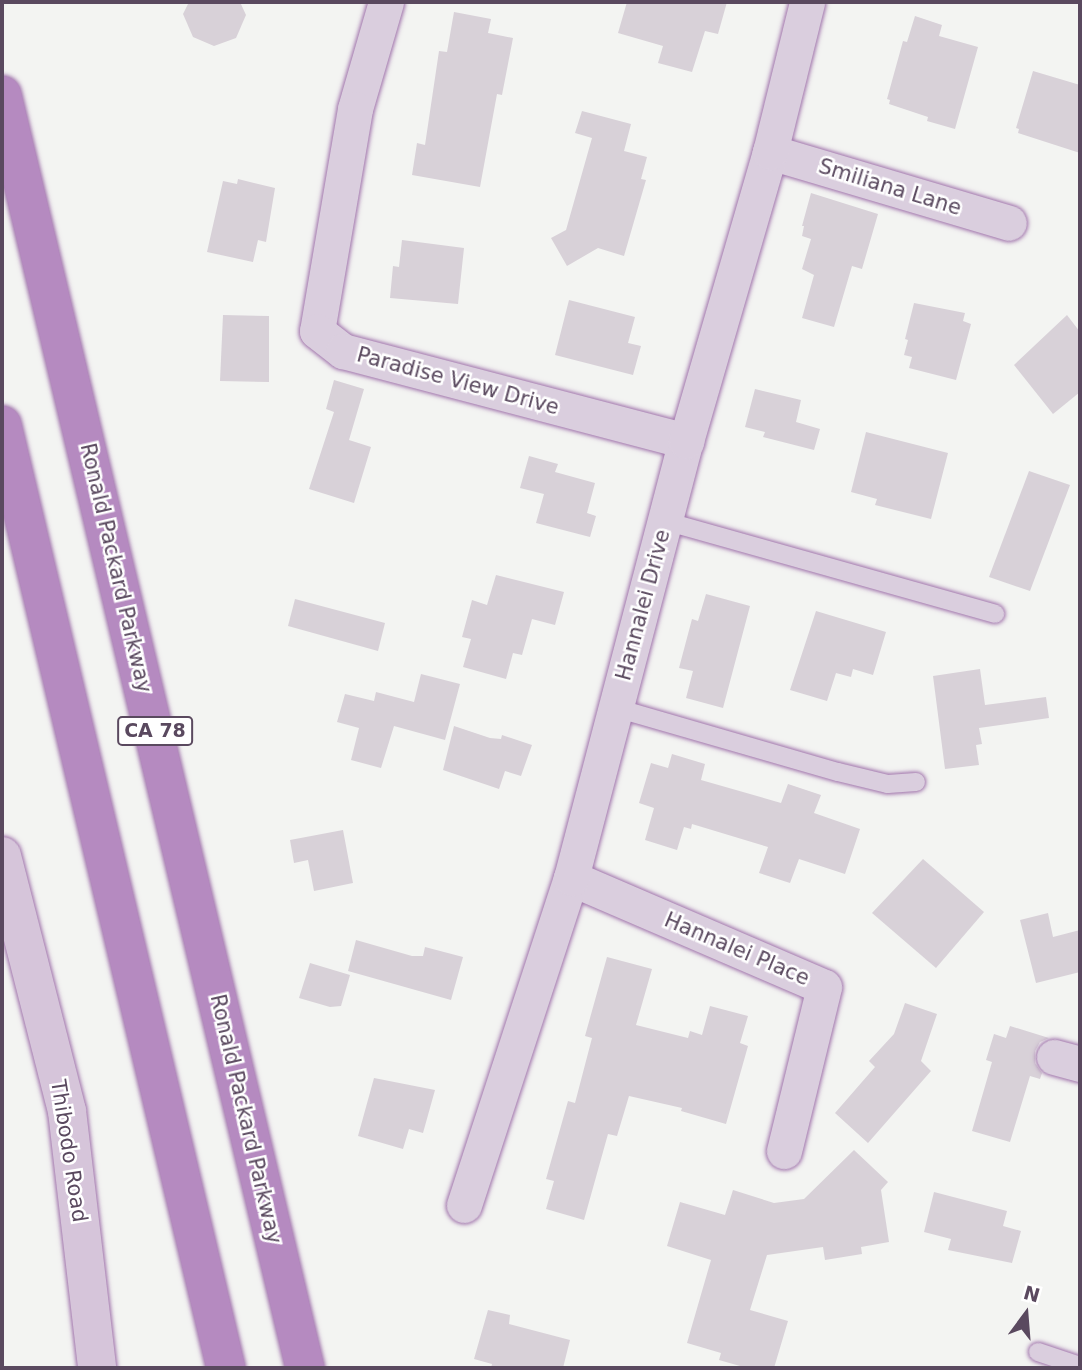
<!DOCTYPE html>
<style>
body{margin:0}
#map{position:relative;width:1082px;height:1370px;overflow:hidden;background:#f3f4f2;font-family:"DejaVu Sans",sans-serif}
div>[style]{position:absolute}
.building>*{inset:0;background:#d8d1d8}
.roads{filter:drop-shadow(0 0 2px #a175ac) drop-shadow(0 0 2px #a175ac)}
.lane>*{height:18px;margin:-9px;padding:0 9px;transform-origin:9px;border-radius:9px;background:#dacede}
.street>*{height:35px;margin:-17.5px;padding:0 17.5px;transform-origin:17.5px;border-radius:17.5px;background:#dacede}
.secondary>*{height:38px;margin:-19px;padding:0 19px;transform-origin:19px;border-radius:19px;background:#d6c5da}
.highway>*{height:38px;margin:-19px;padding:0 19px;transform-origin:19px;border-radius:19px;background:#b58ac0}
span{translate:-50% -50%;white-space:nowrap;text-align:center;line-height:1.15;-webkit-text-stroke:5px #fff;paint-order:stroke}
.shield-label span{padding:2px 5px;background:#fff;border:2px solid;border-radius:5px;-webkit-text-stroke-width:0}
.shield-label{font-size:19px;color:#5a495f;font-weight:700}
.street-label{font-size:21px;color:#5a495f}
.frame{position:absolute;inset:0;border:4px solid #5a495f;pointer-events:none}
.north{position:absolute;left:991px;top:1279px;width:70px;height:70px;-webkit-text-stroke:5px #fff;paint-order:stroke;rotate:16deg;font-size:19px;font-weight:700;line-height:28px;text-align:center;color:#5a495f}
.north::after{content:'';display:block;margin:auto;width:24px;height:32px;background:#5a495f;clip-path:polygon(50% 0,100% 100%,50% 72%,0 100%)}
</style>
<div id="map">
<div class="building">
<i style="clip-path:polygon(189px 2px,240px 2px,246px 15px,236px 38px,214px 46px,193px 37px,183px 14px)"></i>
<i style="clip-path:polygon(627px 2px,727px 2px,718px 34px,705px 31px,692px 72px,658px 63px,663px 46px,618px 33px)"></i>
<i style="clip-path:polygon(454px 12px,491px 19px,488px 33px,513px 38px,502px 95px,497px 94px,480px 187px,412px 175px,417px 143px,425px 145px,439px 51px,447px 52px)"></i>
<i style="clip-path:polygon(915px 16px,942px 25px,939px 36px,978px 47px,955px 129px,927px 121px,928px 117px,889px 104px,890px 100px,887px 99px,903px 41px,907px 42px)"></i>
<i style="clip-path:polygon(1033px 71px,1080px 85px,1080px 153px,1018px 133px,1019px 129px,1016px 128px)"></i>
<i style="clip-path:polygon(582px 111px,631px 124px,624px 151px,647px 157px,641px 179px,646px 180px,624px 256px,598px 248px,567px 266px,551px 238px,566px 230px,592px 138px,575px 133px)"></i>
<i style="clip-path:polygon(238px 179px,275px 188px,266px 242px,258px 240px,253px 262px,207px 252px,223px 181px,237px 184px)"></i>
<i style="clip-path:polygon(811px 193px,878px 214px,862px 269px,852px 266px,834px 327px,802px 318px,814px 275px,802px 269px,811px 239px,802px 236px,804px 226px,802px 226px)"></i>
<i style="clip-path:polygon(402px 240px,464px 248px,458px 304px,390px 298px,393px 266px,399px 267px)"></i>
<i style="clip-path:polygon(569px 300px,635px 317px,628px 343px,641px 346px,633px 375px,555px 355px)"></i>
<i style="clip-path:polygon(914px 303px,965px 313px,963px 321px,971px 324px,956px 380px,909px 368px,912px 357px,904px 355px,908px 340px,905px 339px)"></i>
<i style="clip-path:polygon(223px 315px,269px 316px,269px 382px,220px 381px)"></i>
<i style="clip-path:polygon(1067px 315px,1080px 332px,1080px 392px,1053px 414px,1014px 365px)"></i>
<i style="clip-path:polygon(334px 380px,364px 389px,349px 440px,371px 447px,354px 503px,309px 489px,334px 412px,326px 409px)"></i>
<i style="clip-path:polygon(755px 389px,801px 400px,796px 422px,820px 429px,814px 450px,763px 437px,765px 432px,745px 427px)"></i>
<i style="clip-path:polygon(866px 432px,948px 453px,931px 519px,875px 505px,877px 499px,851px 492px)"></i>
<i style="clip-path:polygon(529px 456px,558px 464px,555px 472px,595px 483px,587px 513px,596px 516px,590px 537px,536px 523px,544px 494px,520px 488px)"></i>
<i style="clip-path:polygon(1029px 471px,1070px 485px,1030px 591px,989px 577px)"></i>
<i style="clip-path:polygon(496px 575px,564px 592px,555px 625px,532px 619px,522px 655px,513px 653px,506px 679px,463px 667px,471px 639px,462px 637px,472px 600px,487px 605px)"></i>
<i style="clip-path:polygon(706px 594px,750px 606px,723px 708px,686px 698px,693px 671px,679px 668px,692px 619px,698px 621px)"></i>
<i style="clip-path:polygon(295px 599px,385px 623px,378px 651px,288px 626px)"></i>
<i style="clip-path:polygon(816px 611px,886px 632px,873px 675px,853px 669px,851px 677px,836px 673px,827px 701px,790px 690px)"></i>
<i style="clip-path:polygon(980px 669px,985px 705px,1046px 697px,1049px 718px,979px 728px,982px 744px,976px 745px,979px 765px,945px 769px,933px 676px)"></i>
<i style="clip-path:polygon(421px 674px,460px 684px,445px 740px,394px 726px,381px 768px,351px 760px,359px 728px,337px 722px,345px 694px,374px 701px,376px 692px,414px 702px)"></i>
<i style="clip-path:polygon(454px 726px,490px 738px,501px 739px,502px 735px,532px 745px,521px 776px,505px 771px,499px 789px,443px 770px)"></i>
<i style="clip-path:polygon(672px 754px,705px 764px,701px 780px,781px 803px,788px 784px,821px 795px,814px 813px,860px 829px,845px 874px,799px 859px,790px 883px,759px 873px,768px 847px,692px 824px,691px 829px,684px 827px,677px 850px,645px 840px,654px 808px,639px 803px,651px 763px,668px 768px)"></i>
<i style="clip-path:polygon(343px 830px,353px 883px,314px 891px,308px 860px,294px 863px,290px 840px)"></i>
<i style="clip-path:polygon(923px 859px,984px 912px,936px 968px,872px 913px)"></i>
<i style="clip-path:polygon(1048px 913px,1053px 937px,1080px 930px,1080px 972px,1036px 983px,1020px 920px)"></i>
<i style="clip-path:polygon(356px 940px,412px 956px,423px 956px,425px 947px,463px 957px,451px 1000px,348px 971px)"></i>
<i style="clip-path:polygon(607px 957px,652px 969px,636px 1025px,688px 1038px,690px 1031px,702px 1035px,710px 1006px,748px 1016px,740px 1043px,748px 1046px,726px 1124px,681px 1111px,682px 1108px,629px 1096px,617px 1136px,608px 1134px,584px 1220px,546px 1209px,554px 1181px,546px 1179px,568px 1101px,575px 1103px,592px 1038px,585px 1036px)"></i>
<i style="clip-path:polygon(310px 963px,350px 975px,341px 1006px,330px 1007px,299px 998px)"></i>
<i style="clip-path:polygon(905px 1003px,937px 1014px,921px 1061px,931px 1071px,868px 1143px,835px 1113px,875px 1067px,869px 1061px,894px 1034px)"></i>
<i style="clip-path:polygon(1010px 1026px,1049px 1038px,1040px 1042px,1035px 1051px,1035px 1063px,1042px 1073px,1040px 1079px,1030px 1076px,1010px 1142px,972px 1131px,992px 1062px,986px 1060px,994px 1034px,1006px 1038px)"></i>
<i style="clip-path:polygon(374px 1078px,435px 1090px,423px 1133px,409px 1129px,403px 1149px,358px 1136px)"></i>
<i style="clip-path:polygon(854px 1150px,888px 1182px,881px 1190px,889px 1242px,861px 1247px,862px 1254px,825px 1260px,823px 1247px,767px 1255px,750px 1310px,788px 1321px,774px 1368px,747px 1368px,719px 1360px,721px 1353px,687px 1343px,711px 1260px,667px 1246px,680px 1202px,725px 1215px,733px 1190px,774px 1203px,804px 1199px)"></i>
<i style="clip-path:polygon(934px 1192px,1007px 1211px,1003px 1226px,1021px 1231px,1012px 1263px,948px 1250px,951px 1239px,924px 1232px)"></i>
<i style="clip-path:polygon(488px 1310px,510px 1315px,509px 1324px,570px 1340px,563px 1368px,491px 1368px,492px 1364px,474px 1359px)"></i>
</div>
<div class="roads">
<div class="lane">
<i style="left:665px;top:521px;width:343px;rotate:15.7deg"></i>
<i style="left:616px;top:708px;width:231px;rotate:16.1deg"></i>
<i style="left:838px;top:772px;width:51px;rotate:13.5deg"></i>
<i style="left:888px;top:784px;width:28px;rotate:-4deg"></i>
<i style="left:1038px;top:1352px;width:44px;rotate:18.4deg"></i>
</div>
<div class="street">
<i style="left:386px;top:2px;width:111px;rotate:106.2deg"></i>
<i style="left:355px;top:109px;width:225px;rotate:99.7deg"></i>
<i style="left:317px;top:331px;width:33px;rotate:38deg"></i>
<i style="left:343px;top:351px;width:355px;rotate:14.7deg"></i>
<i style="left:770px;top:152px;width:249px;rotate:16.5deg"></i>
<i style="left:571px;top:878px;width:275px;rotate:23.3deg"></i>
<i style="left:824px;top:987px;width:169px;rotate:103.7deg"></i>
<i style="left:1054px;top:1057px;width:27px;rotate:15deg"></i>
<i style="left:464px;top:1205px;width:344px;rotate:-71.9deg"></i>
<i style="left:571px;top:878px;width:452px;rotate:-75.3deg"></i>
<i style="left:686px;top:441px;width:301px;rotate:-73.8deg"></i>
<i style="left:770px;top:152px;width:154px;rotate:-76.1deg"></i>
</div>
<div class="secondary">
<i style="left:2px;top:856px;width:263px;rotate:75.7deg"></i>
<i style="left:67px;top:1111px;width:259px;rotate:83.3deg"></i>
</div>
<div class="highway">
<i style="left:2px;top:95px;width:1309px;rotate:76.61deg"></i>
<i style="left:2px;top:425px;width:969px;rotate:76.64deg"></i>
</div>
</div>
<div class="shield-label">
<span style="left:155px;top:731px">CA 78</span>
</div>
<div class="street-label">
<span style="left:890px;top:187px;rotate:17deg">Smiliana Lane</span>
<span style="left:458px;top:381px;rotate:15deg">Paradise View Drive</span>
<span style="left:116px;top:568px;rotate:77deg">Ronald Packard Parkway</span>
<span style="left:643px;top:605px;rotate:-75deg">Hannalei Drive</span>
<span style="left:737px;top:949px;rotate:23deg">Hannalei Place</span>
<span style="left:246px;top:1119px;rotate:77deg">Ronald Packard Parkway</span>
<span style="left:69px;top:1151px;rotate:81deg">Thibodo Road</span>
</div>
<div class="frame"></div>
<div class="north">N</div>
</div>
